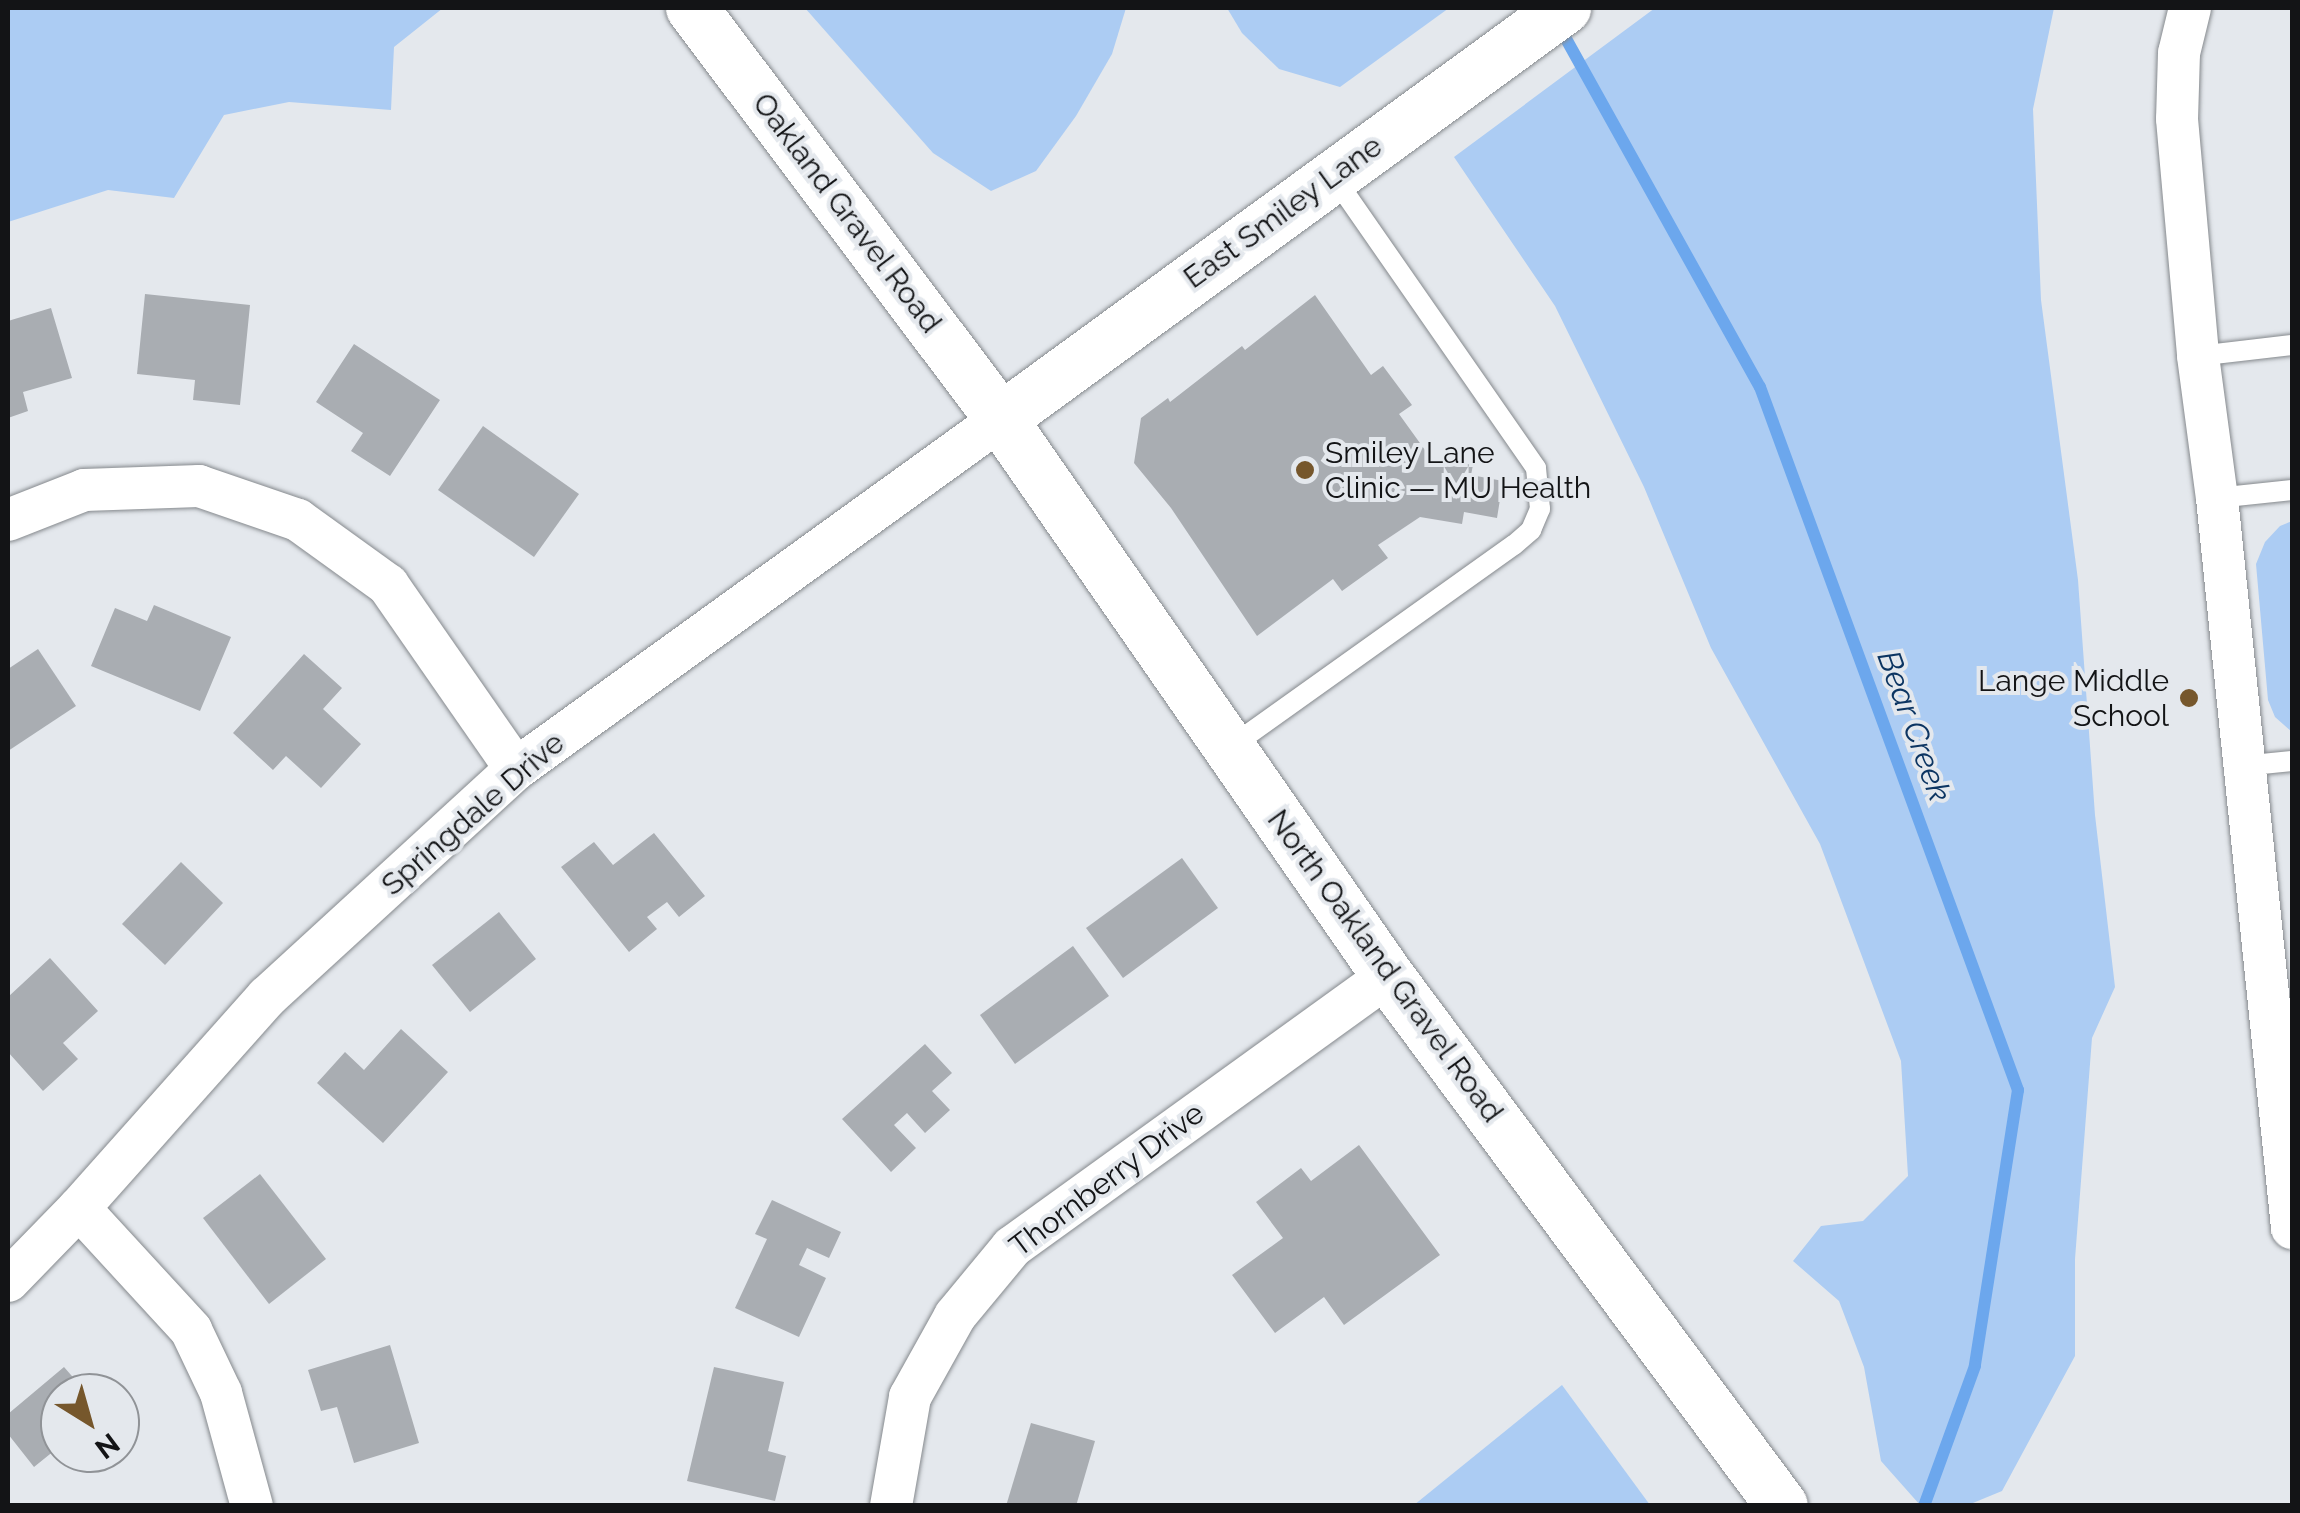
<!DOCTYPE html>
<meta charset="utf-8">
<style>
body{margin:0}
#map{position:relative;width:2300px;height:1513px;overflow:hidden;background:#e4e8ed;font-family:Raleway,sans-serif}
div>[style]{position:absolute}
.green>*{inset:0;background:#acccf3}
.stream>*{height:12px;margin:-6px;padding:0 6px;transform-origin:6px;border-radius:6px;background:#6ca7ed}
.building>*{inset:0;background:#a9adb2}
.roads{filter:drop-shadow(0 0 2px #85898d) drop-shadow(0 0 2px #85898d)}
.service>*{height:20px;margin:-10px;padding:0 10px;transform-origin:10px;border-radius:10px;background:#fff}
.minor>*{height:42px;margin:-21px;padding:0 21px;transform-origin:21px;border-radius:21px;background:#fff}
.tertiary>*{height:52px;margin:-26px;padding:0 26px;transform-origin:26px;border-radius:26px;background:#fff}
.dots>*{width:28px;height:28px;translate:-50% -50%;box-sizing:border-box;border:5px solid #e4e8ed;border-radius:50%}
span{translate:-50% -50%;white-space:nowrap;text-align:center;line-height:1.15;-webkit-text-stroke:8px #e4e8ed;paint-order:stroke}
.street-label{font-size:30px;color:#131416}
.poi-label{font-size:30px;color:#131416}
.left{translate:0 -50%;text-align:left}
.right{translate:-100% -50%;text-align:right}
.water-label{font-size:32px;color:#0c3562;font-style:italic}
.frame{position:absolute;inset:0;border:10px solid #131416;pointer-events:none}
.north{position:absolute;left:40px;top:1373px;width:100px;height:100px;box-sizing:border-box;background:#e4e8ed;border:2px solid #909397;border-radius:50%;rotate:143deg;font-size:28px;font-weight:700;line-height:40px;text-align:center;color:#131416}
.north::after{content:'';display:block;margin:auto;width:35px;height:45px;background:#76572c;clip-path:polygon(50% 0,100% 100%,50% 72%,0 100%)}
</style>
<div id="map">
<div class="green">
<i style="clip-path:polygon(8px 8px,443px 8px,394px 47px,391px 110px,289px 102px,224px 115px,174px 198px,108px 190px,8px 222px)"></i>
<i style="clip-path:polygon(805px 8px,1126px 8px,1112px 54px,1076px 116px,1036px 171px,991px 191px,933px 153px)"></i>
<i style="clip-path:polygon(1227px 8px,1449px 8px,1340px 87px,1279px 69px,1242px 33px)"></i>
<i style="clip-path:polygon(1655px 8px,2054px 8px,2033px 109px,2041px 300px,2078px 580px,2095px 815px,2115px 987px,2092px 1038px,2075px 1259px,2075px 1356px,2002px 1491px,1968px 1505px,1920px 1505px,1881px 1461px,1864px 1367px,1839px 1301px,1793px 1261px,1821px 1226px,1863px 1221px,1908px 1176px,1901px 1061px,1820px 844px,1711px 648px,1644px 487px,1555px 306px,1454px 157px)"></i>
<i style="clip-path:polygon(2292px 521px,2292px 520px,2292px 732px,2275px 717px,2268px 700px,2256px 564px,2265px 542px,2280px 526px)"></i>
<i style="clip-path:polygon(1562px 1385px,1650px 1505px,1414px 1505px)"></i>
</div>
<div class="stream">
<i style="left:1560px;top:28px;width:411px;rotate:60.9deg"></i>
<i style="left:1760px;top:387px;width:749px;rotate:69.85deg"></i>
<i style="left:2018px;top:1090px;width:279px;rotate:98.9deg"></i>
<i style="left:1975px;top:1366px;width:149px;rotate:110deg"></i>
</div>
<div class="building">
<i style="clip-path:polygon(145px 294px,250px 305px,240px 405px,193px 400px,195px 380px,137px 374px)"></i>
<i style="clip-path:polygon(1315px 295px,1371px 375px,1383px 366px,1412px 405px,1399px 414px,1430px 457px,1473px 465px,1471px 475px,1503px 481px,1497px 518px,1464px 512px,1462px 524px,1420px 517px,1378px 545px,1388px 558px,1342px 591px,1333px 579px,1257px 636px,1171px 508px,1134px 463px,1141px 418px,1168px 398px,1170px 402px,1242px 346px,1245px 350px)"></i>
<i style="clip-path:polygon(51px 308px,72px 378px,23px 392px,28px 411px,8px 418px,8px 321px)"></i>
<i style="clip-path:polygon(354px 344px,440px 400px,390px 476px,351px 451px,363px 433px,316px 402px)"></i>
<i style="clip-path:polygon(483px 426px,579px 494px,534px 557px,438px 490px)"></i>
<i style="clip-path:polygon(154px 605px,231px 637px,200px 711px,91px 666px,115px 608px,147px 621px)"></i>
<i style="clip-path:polygon(38px 649px,76px 706px,8px 751px,8px 669px)"></i>
<i style="clip-path:polygon(304px 654px,342px 688px,323px 709px,361px 744px,321px 788px,286px 756px,273px 770px,233px 733px)"></i>
<i style="clip-path:polygon(654px 833px,705px 896px,679px 917px,667px 902px,647px 917px,657px 929px,629px 952px,561px 867px,594px 842px,613px 865px)"></i>
<i style="clip-path:polygon(1182px 858px,1218px 908px,1123px 978px,1086px 928px)"></i>
<i style="clip-path:polygon(181px 862px,223px 903px,165px 965px,122px 924px)"></i>
<i style="clip-path:polygon(499px 912px,536px 959px,470px 1012px,432px 965px)"></i>
<i style="clip-path:polygon(1073px 946px,1109px 996px,1015px 1064px,980px 1015px)"></i>
<i style="clip-path:polygon(50px 958px,98px 1011px,63px 1043px,78px 1059px,43px 1091px,8px 1052px,8px 997px)"></i>
<i style="clip-path:polygon(401px 1029px,448px 1072px,383px 1143px,317px 1083px,345px 1052px,364px 1070px)"></i>
<i style="clip-path:polygon(925px 1044px,952px 1073px,932px 1091px,950px 1110px,925px 1133px,907px 1113px,894px 1125px,916px 1148px,891px 1172px,842px 1119px)"></i>
<i style="clip-path:polygon(1359px 1145px,1440px 1255px,1344px 1325px,1324px 1297px,1275px 1333px,1232px 1275px,1283px 1238px,1256px 1202px,1301px 1168px,1311px 1181px)"></i>
<i style="clip-path:polygon(260px 1174px,326px 1259px,269px 1304px,203px 1218px)"></i>
<i style="clip-path:polygon(772px 1200px,841px 1232px,829px 1258px,807px 1248px,799px 1265px,826px 1278px,799px 1337px,735px 1308px,767px 1239px,755px 1234px)"></i>
<i style="clip-path:polygon(390px 1345px,419px 1443px,354px 1463px,337px 1407px,321px 1411px,308px 1370px)"></i>
<i style="clip-path:polygon(64px 1367px,78px 1383px,87px 1375px,102px 1393px,60px 1393px,60px 1446px,34px 1467px,8px 1434px,8px 1414px)"></i>
<i style="clip-path:polygon(714px 1367px,784px 1382px,768px 1451px,786px 1456px,775px 1501px,687px 1481px)"></i>
<i style="clip-path:polygon(1031px 1423px,1095px 1441px,1076px 1506px,1006px 1506px)"></i>
</div>
<div class="roads">
<div class="service">
<i style="left:2198px;top:356px;width:95px;rotate:-6.7deg"></i>
<i style="left:2217px;top:498px;width:75px;rotate:-6.1deg"></i>
<i style="left:1229px;top:748px;width:350px;rotate:-35.5deg"></i>
<i style="left:1514px;top:545px;width:23px;rotate:-41deg"></i>
<i style="left:1531px;top:530px;width:23px;rotate:-67deg"></i>
<i style="left:1540px;top:509px;width:41px;rotate:-95.6deg"></i>
<i style="left:1536px;top:468px;width:354px;rotate:-124.8deg"></i>
<i style="left:2242px;top:766px;width:50px;rotate:-5.7deg"></i>
</div>
<div class="minor">
<i style="left:2190px;top:8px;width:46px;rotate:103.7deg"></i>
<i style="left:2179px;top:53px;width:66px;rotate:91.7deg"></i>
<i style="left:2177px;top:119px;width:238px;rotate:84.9deg"></i>
<i style="left:2198px;top:356px;width:143px;rotate:82.4deg"></i>
<i style="left:2217px;top:498px;width:734px;rotate:84.13deg"></i>
<i style="left:8px;top:520px;width:82px;rotate:-21.5deg"></i>
<i style="left:84px;top:490px;width:115px;rotate:-2deg"></i>
<i style="left:199px;top:486px;width:105px;rotate:19deg"></i>
<i style="left:298px;top:520px;width:111px;rotate:35.8deg"></i>
<i style="left:388px;top:585px;width:224px;rotate:55.2deg"></i>
<i style="left:79px;top:1208px;width:166px;rotate:47.4deg"></i>
<i style="left:191px;top:1330px;width:70px;rotate:64.5deg"></i>
<i style="left:221px;top:1393px;width:117px;rotate:74.7deg"></i>
<i style="left:8px;top:1281px;width:102px;rotate:-45.8deg"></i>
<i style="left:79px;top:1208px;width:283px;rotate:-48.3deg"></i>
<i style="left:267px;top:997px;width:338px;rotate:-42.5deg"></i>
<i style="left:516px;top:769px;width:598px;rotate:-35.82deg"></i>
<i style="left:891px;top:1506px;width:111px;rotate:-80.1deg"></i>
<i style="left:910px;top:1397px;width:93px;rotate:-60.9deg"></i>
<i style="left:955px;top:1316px;width:89px;rotate:-50.4deg"></i>
<i style="left:1012px;top:1247px;width:463px;rotate:-35.8deg"></i>
</div>
<div class="tertiary">
<i style="left:692px;top:8px;width:514px;rotate:53.06deg"></i>
<i style="left:1001px;top:419px;width:678px;rotate:55.21deg"></i>
<i style="left:1388px;top:976px;width:660px;rotate:53.37deg"></i>
<i style="left:1001px;top:419px;width:698px;rotate:-36.08deg"></i>
</div>
</div>
<div class="dots">
<i style="left:1305px;top:470px;background:#76572c"></i>
<i style="left:2189px;top:698px;background:#76572c"></i>
</div>
<div class="street-label">
<span style="left:1283px;top:212px;rotate:-36deg">East Smiley Lane</span>
<span style="left:847px;top:213px;rotate:53deg">Oakland Gravel Road</span>
<span style="left:473px;top:814px;rotate:-41deg">Springdale Drive</span>
<span style="left:1385px;top:966px;rotate:54deg">North Oakland Gravel Road</span>
<span style="left:1107px;top:1180px;rotate:-37deg">Thornberry Drive</span>
</div>
<div class="poi-label">
<span class="left" style="left:1325px;top:470px">Smiley Lane<br>Clinic — MU Health</span>
<span class="right" style="left:2169px;top:698px">Lange Middle<br>School</span>
</div>
<div class="water-label">
<span style="left:1914px;top:726px;rotate:70deg">Bear Creek</span>
</div>
<div class="frame"></div>
<div class="north">N</div>
</div>
